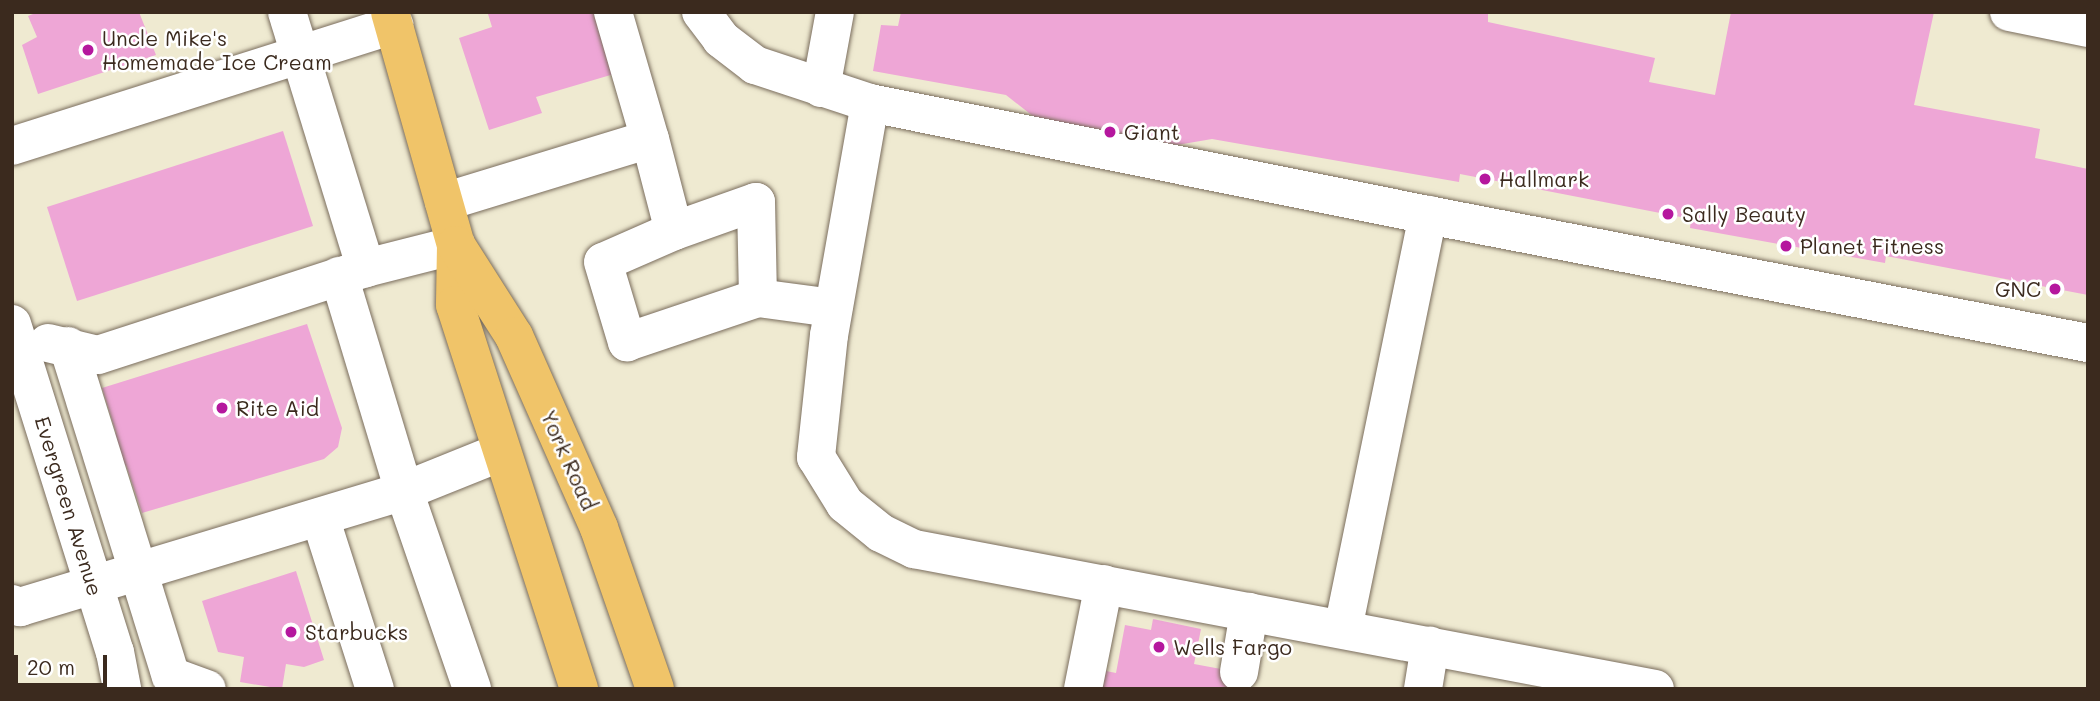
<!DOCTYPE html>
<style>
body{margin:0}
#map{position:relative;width:2100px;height:701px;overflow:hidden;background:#efead1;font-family:Mali,sans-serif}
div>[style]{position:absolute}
.building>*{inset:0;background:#eea6d6}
.roads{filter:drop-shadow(0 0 2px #7a6d5d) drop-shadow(0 0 2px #7a6d5d)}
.minor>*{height:38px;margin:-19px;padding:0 19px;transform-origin:19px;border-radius:19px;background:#fff}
.highway>*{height:38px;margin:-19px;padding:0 19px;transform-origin:19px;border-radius:19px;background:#f0c469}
.dots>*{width:19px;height:19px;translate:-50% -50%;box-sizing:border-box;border:4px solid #fff;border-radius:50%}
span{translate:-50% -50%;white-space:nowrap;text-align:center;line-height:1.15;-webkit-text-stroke:5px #fff;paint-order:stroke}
.poi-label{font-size:21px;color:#3b2a1e}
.left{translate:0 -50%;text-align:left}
.right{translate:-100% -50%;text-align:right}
.street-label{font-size:21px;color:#3b2a1e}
.frame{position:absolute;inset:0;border:14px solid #3b2a1e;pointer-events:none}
.scale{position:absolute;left:14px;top:655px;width:93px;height:32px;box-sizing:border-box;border:4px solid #3b2a1e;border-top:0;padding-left:9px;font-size:21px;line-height:24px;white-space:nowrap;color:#3b2a1e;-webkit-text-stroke:5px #fff;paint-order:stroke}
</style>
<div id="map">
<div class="building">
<i style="clip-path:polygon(38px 12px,139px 12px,156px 55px,38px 94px,22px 45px,37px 37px,28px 16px)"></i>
<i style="clip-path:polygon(493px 12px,593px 12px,614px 74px,536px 97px,542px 113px,489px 130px,459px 38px,492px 27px,488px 14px)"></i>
<i style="clip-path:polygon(901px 12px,1488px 12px,1488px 22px,1655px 58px,1649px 82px,1715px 95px,1731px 12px,1934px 12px,1914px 105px,2040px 129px,2035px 158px,2088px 169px,2088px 295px,1886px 256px,1885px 263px,1690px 228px,1691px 219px,1460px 174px,1459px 182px,1212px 139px,1177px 145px,1034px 117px,1006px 95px,873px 71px,881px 25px,898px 26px)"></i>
<i style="clip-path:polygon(283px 131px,313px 226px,77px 301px,47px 207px)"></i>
<i style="clip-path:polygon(307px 324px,342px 428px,338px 447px,324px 459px,142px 513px,126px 465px,107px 470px,98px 439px,116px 433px,102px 388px)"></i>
<i style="clip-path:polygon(296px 571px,324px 660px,304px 667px,286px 664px,282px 689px,240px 682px,244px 657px,218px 652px,202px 601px)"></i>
<i style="clip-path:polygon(1153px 619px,1201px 629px,1194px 664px,1248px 674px,1245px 689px,1103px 687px,1106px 671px,1116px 673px,1125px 625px,1151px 630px)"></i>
</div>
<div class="roads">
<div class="minor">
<i style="left:287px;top:12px;width:268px;rotate:72.9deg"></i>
<i style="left:366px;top:268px;width:93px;rotate:-14.3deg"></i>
<i style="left:613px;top:12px;width:132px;rotate:73.8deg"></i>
<i style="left:701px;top:12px;width:34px;rotate:53deg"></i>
<i style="left:721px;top:39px;width:43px;rotate:37.4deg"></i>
<i style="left:755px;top:65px;width:121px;rotate:18.3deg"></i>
<i style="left:870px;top:103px;width:236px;rotate:100deg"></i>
<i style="left:829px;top:335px;width:123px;rotate:96.1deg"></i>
<i style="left:816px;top:457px;width:55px;rotate:58.3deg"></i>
<i style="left:845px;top:504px;width:46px;rotate:38.9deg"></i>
<i style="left:881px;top:533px;width:37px;rotate:26deg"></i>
<i style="left:914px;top:549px;width:754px;rotate:10.7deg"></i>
<i style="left:2009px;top:12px;width:81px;rotate:11.4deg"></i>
<i style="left:821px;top:88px;width:77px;rotate:-79.6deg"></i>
<i style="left:870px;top:103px;width:569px;rotate:11.35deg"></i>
<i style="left:12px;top:146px;width:401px;rotate:-17.6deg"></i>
<i style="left:444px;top:202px;width:215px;rotate:-17deg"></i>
<i style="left:650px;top:139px;width:95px;rotate:75.4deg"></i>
<i style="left:674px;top:231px;width:87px;rotate:-19.5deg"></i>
<i style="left:756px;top:202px;width:96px;rotate:88.8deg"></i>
<i style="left:758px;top:298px;width:76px;rotate:7.6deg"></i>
<i style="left:674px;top:231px;width:77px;rotate:156.4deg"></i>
<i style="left:603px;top:262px;width:84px;rotate:73.3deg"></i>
<i style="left:627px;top:342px;width:138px;rotate:-18.6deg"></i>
<i style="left:339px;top:276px;width:225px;rotate:73.2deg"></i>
<i style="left:404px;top:491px;width:209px;rotate:71deg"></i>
<i style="left:12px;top:324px;width:344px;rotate:72.6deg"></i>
<i style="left:115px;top:652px;width:38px;rotate:79deg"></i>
<i style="left:48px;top:343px;width:51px;rotate:13.5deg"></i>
<i style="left:98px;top:355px;width:282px;rotate:-18deg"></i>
<i style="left:68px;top:346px;width:346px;rotate:72.7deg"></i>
<i style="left:171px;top:676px;width:38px;rotate:20deg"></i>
<i style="left:320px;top:517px;width:181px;rotate:72.3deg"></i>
<i style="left:12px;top:604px;width:9px;rotate:21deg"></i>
<i style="left:20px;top:607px;width:401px;rotate:-16.8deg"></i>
<i style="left:404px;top:491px;width:105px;rotate:-21.9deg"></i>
<i style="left:1343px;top:629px;width:423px;rotate:-78.4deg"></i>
<i style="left:1428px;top:215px;width:672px;rotate:10.98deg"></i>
<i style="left:1239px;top:672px;width:61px;rotate:-80.5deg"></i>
<i style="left:1083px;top:689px;width:107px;rotate:-78.7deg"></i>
<i style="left:1423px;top:689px;width:44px;rotate:-80.8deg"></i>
</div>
<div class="highway">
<i style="left:390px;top:12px;width:242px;rotate:74.2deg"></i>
<i style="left:456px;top:245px;width:60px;rotate:91deg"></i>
<i style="left:455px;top:305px;width:404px;rotate:72.1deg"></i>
<i style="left:456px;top:245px;width:108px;rotate:57.5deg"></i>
<i style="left:514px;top:336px;width:210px;rotate:66.1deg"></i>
<i style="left:599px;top:528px;width:170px;rotate:70.8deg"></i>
</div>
</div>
<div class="dots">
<i style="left:88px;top:50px;background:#b5179e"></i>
<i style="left:1110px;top:132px;background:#b5179e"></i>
<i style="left:1485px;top:179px;background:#b5179e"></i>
<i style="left:1668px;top:214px;background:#b5179e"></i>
<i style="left:1786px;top:246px;background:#b5179e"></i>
<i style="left:2055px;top:289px;background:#b5179e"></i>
<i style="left:222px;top:408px;background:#b5179e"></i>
<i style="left:291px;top:632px;background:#b5179e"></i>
<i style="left:1159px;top:647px;background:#b5179e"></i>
</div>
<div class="poi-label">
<span class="left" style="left:102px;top:50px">Uncle Mike's<br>Homemade Ice Cream</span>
<span class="left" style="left:1124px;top:132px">Giant</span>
<span class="left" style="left:1499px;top:179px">Hallmark</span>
<span class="left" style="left:1682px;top:214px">Sally Beauty</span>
<span class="left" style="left:1800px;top:246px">Planet Fitness</span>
<span class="right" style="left:2041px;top:289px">GNC</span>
<span class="left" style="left:236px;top:408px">Rite Aid</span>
<span class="left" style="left:305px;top:632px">Starbucks</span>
<span class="left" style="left:1173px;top:647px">Wells Fargo</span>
</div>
<div class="street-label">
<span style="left:569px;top:460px;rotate:66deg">York Road</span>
<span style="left:69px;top:506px;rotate:73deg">Evergreen Avenue</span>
</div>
<div class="frame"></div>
<div class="scale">20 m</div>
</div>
